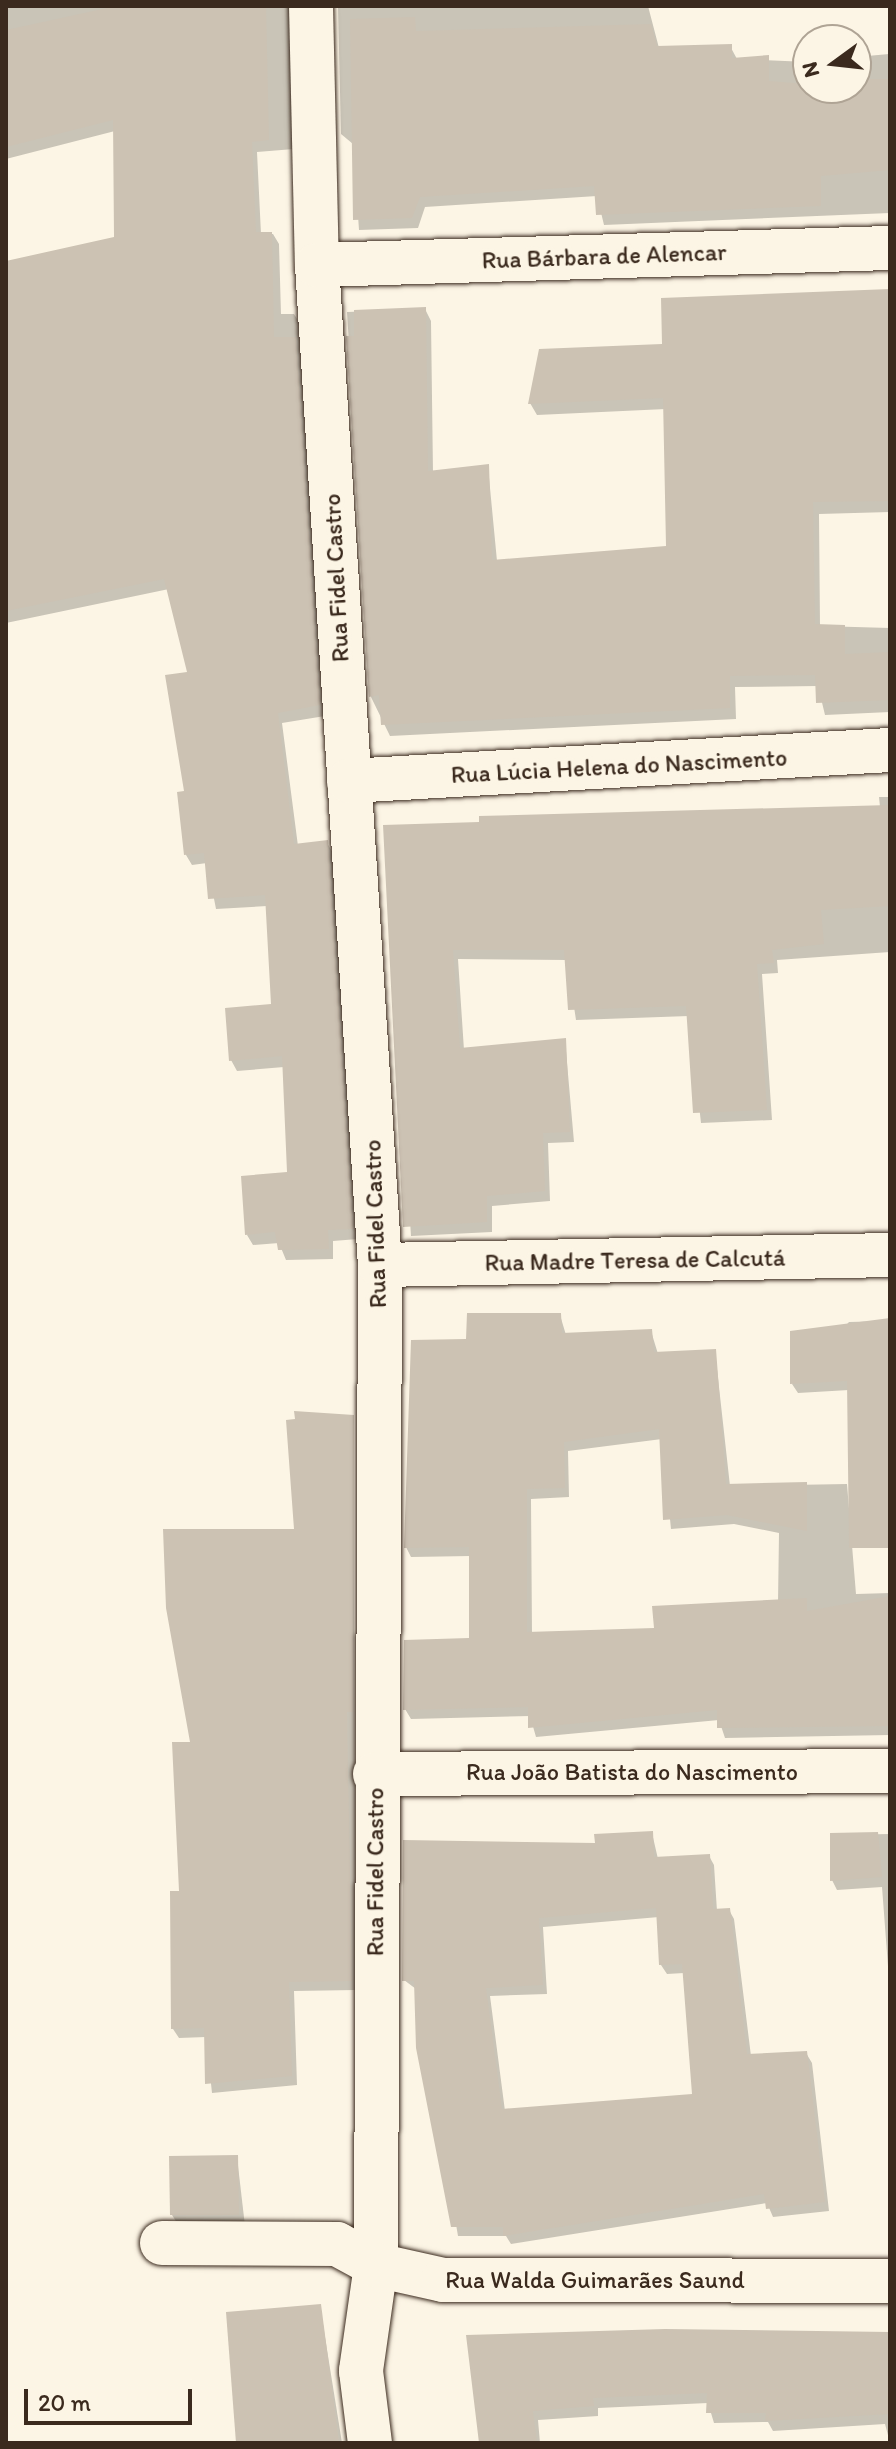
<!DOCTYPE html>
<meta charset="utf-8">
<style>
body{margin:0}
#map{position:relative;width:896px;height:2449px;overflow:hidden;background:#fcf5e5;font-family:Itim,sans-serif}
div>[style]{position:absolute}
.shadow>*{inset:0;background:#0003}
.building>*{inset:0;background:#ccc2b3}
.roads{filter:drop-shadow(0 0 2px #3b2a1e) drop-shadow(0 0 2px #3b2a1e)}
.minor>*{height:44px;margin:-22px;padding:0 22px;transform-origin:22px;border-radius:22px;background:#fcf5e5}
span{translate:-50% -50%;white-space:nowrap;text-align:center;line-height:1.15;-webkit-text-stroke:8px #fcf5e5;paint-order:stroke}
.street-label{font-size:24px;color:#3b2a1e}
.frame{position:absolute;inset:0;border:8px solid #3b2a1e;pointer-events:none}
.north{position:absolute;left:792px;top:24px;width:80px;height:80px;box-sizing:border-box;background:#fcf5e5;border:2px solid #afa495;border-radius:50%;rotate:255deg;font-size:22px;font-weight:700;line-height:32px;text-align:center;color:#3b2a1e}
.north::after{content:'';display:block;margin:auto;width:28px;height:36px;background:#3b2a1e;clip-path:polygon(50% 0,100% 100%,50% 72%,0 100%)}
.scale{position:absolute;left:24px;top:2389px;width:168px;height:36px;box-sizing:border-box;border:4px solid #3b2a1e;border-top:0;padding-left:10px;font-size:24px;line-height:28px;white-space:nowrap;color:#3b2a1e;-webkit-text-stroke:6px #fcf5e5;paint-order:stroke}
</style>
<div id="map">
<div class="shadow">
<i style="clip-path:polygon(6px 6px,294px 6px,294px 149px,257px 152px,261px 234px,273px 234px,279px 244px,281px 314px,294px 314px,300px 324px,325px 716px,282px 723px,298px 846px,327px 843px,333px 853px,358px 1239px,333px 1241px,333px 1259px,286px 1260px,279px 1243px,253px 1245px,247px 1235px,289px 1174px,284px 1067px,237px 1071px,231px 1060px,273px 1006px,267px 906px,216px 909px,207px 863px,192px 865px,186px 855px,189px 673px,169px 589px,6px 623px,6px 263px,116px 238px,115px 131px,6px 159px)"></i>
<i style="clip-path:polygon(338px 6px,648px 6px,659px 48px,730px 46px,737px 59px,808px 62px,808px 88px,856px 88px,856px 57px,889px 54px,890px 213px,604px 225px,597px 196px,425px 207px,418px 228px,359px 230px,353px 144px,341px 134px)"></i>
<i style="clip-path:polygon(890px 290px,890px 512px,819px 514px,820px 626px,890px 628px,890px 712px,825px 715px,818px 686px,735px 687px,736px 719px,390px 736px,371px 697px,347px 312px,425px 309px,431px 321px,433px 473px,488px 467px,497px 561px,668px 548px,666px 409px,537px 415px,530px 403px,664px 346px)"></i>
<i style="clip-path:polygon(879px 797px,890px 797px,890px 952px,777px 960px,778px 973px,762px 974px,772px 1120px,701px 1123px,689px 1016px,576px 1020px,567px 960px,458px 959px,464px 1050px,565px 1040px,574px 1142px,548px 1143px,550px 1201px,492px 1206px,492px 1232px,411px 1236px,385px 827px,880px 807px)"></i>
<i style="clip-path:polygon(888px 1312px,890px 1312px,890px 1482px,849px 1390px,798px 1393px,792px 1384px,849px 1322px,888px 1321px)"></i>
<i style="clip-path:polygon(evenodd,560px 1315px,566px 1335px,651px 1331px,658px 1354px,715px 1351px,730px 1486px,847px 1484px,856px 1594px,890px 1593px,890px 1735px,725px 1738px,719px 1720px,536px 1737px,530px 1716px,411px 1719px,405px 1709px,471px 1640px,471px 1556px,411px 1557px,406px 1547px,468px 1341px,560px 1315px,662px 1439px,671px 1529px,734px 1524px,779px 1533px,778px 1602px,656px 1630px,532px 1634px,531px 1499px,569px 1497px,568px 1451px,662px 1439px)"></i>
<i style="clip-path:polygon(353px 1417px,356px 1990px,294px 1991px,297px 2085px,212px 2093px,206px 2037px,179px 2038px,173px 2029px,193px 1744px)"></i>
<i style="clip-path:polygon(evenodd,652px 1833px,658px 1859px,709px 1856px,714px 1865px,717px 1911px,729px 1910px,734px 1919px,751px 2056px,806px 2053px,812px 2063px,829px 2211px,773px 2217px,767px 2203px,511px 2244px,506px 2236px,458px 2236px,416px 1989px,404px 1980px,598px 1845px,652px 1833px,659px 1917px,661px 1965px,667px 1974px,684px 1973px,694px 2096px,505px 2111px,490px 1996px,547px 1994px,543px 1927px,659px 1917px)"></i>
<i style="clip-path:polygon(890px 1834px,890px 1993px,882px 1887px,837px 1890px,832px 1880px,832px 1835px)"></i>
<i style="clip-path:polygon(237px 2157px,245px 2226px,179px 2226px,172px 2215px)"></i>
<i style="clip-path:polygon(320px 2306px,342px 2443px,238px 2443px)"></i>
<i style="clip-path:polygon(890px 2333px,890px 2443px,885px 2424px,773px 2431px,768px 2422px,714px 2423px,708px 2403px,598px 2408px,598px 2416px,538px 2420px,540px 2443px,481px 2443px,468px 2337px)"></i>
</div>
<div class="building">
<i style="clip-path:polygon(116px 6px,266px 6px,269px 140px,252px 142px,256px 232px,272px 232px,274px 337px,296px 337px,320px 705px,278px 713px,294px 844px,328px 840px,353px 1229px,328px 1230px,329px 1249px,278px 1250px,275px 1232px,245px 1235px,241px 1176px,287px 1172px,282px 1056px,229px 1061px,225px 1008px,271px 1004px,265px 895px,208px 899px,204px 853px,184px 855px,177px 792px,184px 791px,165px 675px,187px 672px,164px 579px,6px 611px,6px 261px,114px 237px,113px 120px,6px 147px,6px 30px)"></i>
<i style="clip-path:polygon(415px 17px,416px 31px,651px 24px,657px 46px,732px 44px,732px 58px,769px 55px,769px 81px,856px 88px,856px 79px,890px 79px,890px 170px,821px 176px,821px 206px,596px 215px,594px 186px,420px 197px,412px 218px,353px 220px,350px 19px)"></i>
<i style="clip-path:polygon(890px 289px,890px 501px,813px 502px,815px 624px,845px 625px,845px 654px,890px 652px,890px 700px,816px 703px,815px 675px,730px 676px,730px 708px,381px 725px,379px 695px,369px 697px,346px 336px,354px 336px,354px 310px,426px 307px,428px 471px,489px 464px,492px 560px,666px 546px,663px 398px,528px 404px,539px 349px,662px 344px,661px 298px)"></i>
<i style="clip-path:polygon(890px 805px,890px 906px,821px 910px,824px 944px,772px 950px,774px 963px,757px 964px,767px 1110px,693px 1113px,686px 1006px,568px 1010px,564px 950px,453px 950px,460px 1048px,566px 1038px,570px 1132px,543px 1133px,545px 1191px,487px 1196px,487px 1222px,403px 1227px,383px 825px,479px 822px,479px 816px)"></i>
<i style="clip-path:polygon(467px 1313px,561px 1313px,562px 1333px,652px 1329px,654px 1352px,716px 1349px,726px 1484px,807px 1482px,807px 1531px,727px 1515px,663px 1520px,659px 1429px,564px 1442px,565px 1488px,527px 1489px,527px 1632px,654px 1628px,652px 1606px,807px 1598px,807px 1611px,890px 1596px,890px 1726px,717px 1728px,717px 1710px,528px 1728px,528px 1707px,403px 1710px,404px 1640px,469px 1638px,469px 1547px,404px 1548px,411px 1340px,466px 1339px)"></i>
<i style="clip-path:polygon(890px 1318px,890px 1548px,849px 1548px,847px 1381px,790px 1384px,790px 1331px)"></i>
<i style="clip-path:polygon(294px 1411px,354px 1415px,353px 1712px,347px 1712px,352px 1981px,289px 1982px,292px 2076px,205px 2084px,204px 2028px,171px 2029px,170px 1891px,179px 1891px,172px 1742px,190px 1742px,166px 1608px,163px 1529px,294px 1529px,286px 1420px,295px 1419px)"></i>
<i style="clip-path:polygon(evenodd,653px 1831px,654px 1857px,710px 1854px,713px 1909px,730px 1908px,747px 2054px,807px 2051px,825px 2202px,766px 2209px,764px 2194px,503px 2236px,503px 2227px,451px 2227px,416px 2048px,414px 1981px,402px 1981px,403px 1840px,595px 1843px,594px 1834px,653px 1831px,656px 1908px,659px 1965px,682px 1964px,692px 2094px,502px 2109px,486px 1988px,543px 1985px,539px 1918px,656px 1908px)"></i>
<i style="clip-path:polygon(878px 1832px,882px 1877px,830px 1881px,830px 1833px)"></i>
<i style="clip-path:polygon(238px 2155px,239px 2215px,170px 2215px,169px 2156px)"></i>
<i style="clip-path:polygon(321px 2304px,339px 2443px,236px 2443px,226px 2312px)"></i>
<i style="clip-path:polygon(665px 2329px,890px 2332px,890px 2414px,765px 2421px,766px 2413px,706px 2413px,707px 2393px,593px 2398px,594px 2406px,533px 2411px,537px 2443px,479px 2443px,466px 2335px)"></i>
</div>
<div class="roads">
<div class="minor">
<i style="left:311px;top:6px;width:259px;rotate:88.7deg"></i>
<i style="left:317px;top:265px;width:1002px;rotate:86.4deg"></i>
<i style="left:380px;top:1265px;width:1000px;rotate:90.23deg"></i>
<i style="left:376px;top:2265px;width:107px;rotate:98.1deg"></i>
<i style="left:361px;top:2371px;width:73px;rotate:82.9deg"></i>
<i style="left:317px;top:265px;width:573px;rotate:-1.7deg"></i>
<i style="left:349px;top:781px;width:542px;rotate:-3.28deg"></i>
<i style="left:380px;top:1265px;width:510px;rotate:-1.12deg"></i>
<i style="left:375px;top:1774px;width:515px;rotate:-0.33deg"></i>
<i style="left:162px;top:2243px;width:175px;rotate:0.3deg"></i>
<i style="left:337px;top:2244px;width:44px;rotate:28.3deg"></i>
<i style="left:376px;top:2265px;width:69px;rotate:12.6deg"></i>
<i style="left:443px;top:2280px;width:447px;rotate:0.1deg"></i>
</div>
</div>
<div class="street-label">
<span style="left:604px;top:256px;rotate:-2deg">Rua Bárbara de Alencar</span>
<span style="left:336px;top:578px;rotate:-93deg">Rua Fidel Castro</span>
<span style="left:619px;top:766px;rotate:-3deg">Rua Lúcia Helena do Nascimento</span>
<span style="left:375px;top:1224px;rotate:-92deg">Rua Fidel Castro</span>
<span style="left:635px;top:1260px;rotate:-1deg">Rua Madre Teresa de Calcutá</span>
<span style="left:632px;top:1772px">Rua João Batista do Nascimento</span>
<span style="left:375px;top:1872px;rotate:-90deg">Rua Fidel Castro</span>
<span style="left:595px;top:2280px">Rua Walda Guimarães Saund</span>
</div>
<div class="frame"></div>
<div class="north">N</div>
<div class="scale">20 m</div>
</div>
